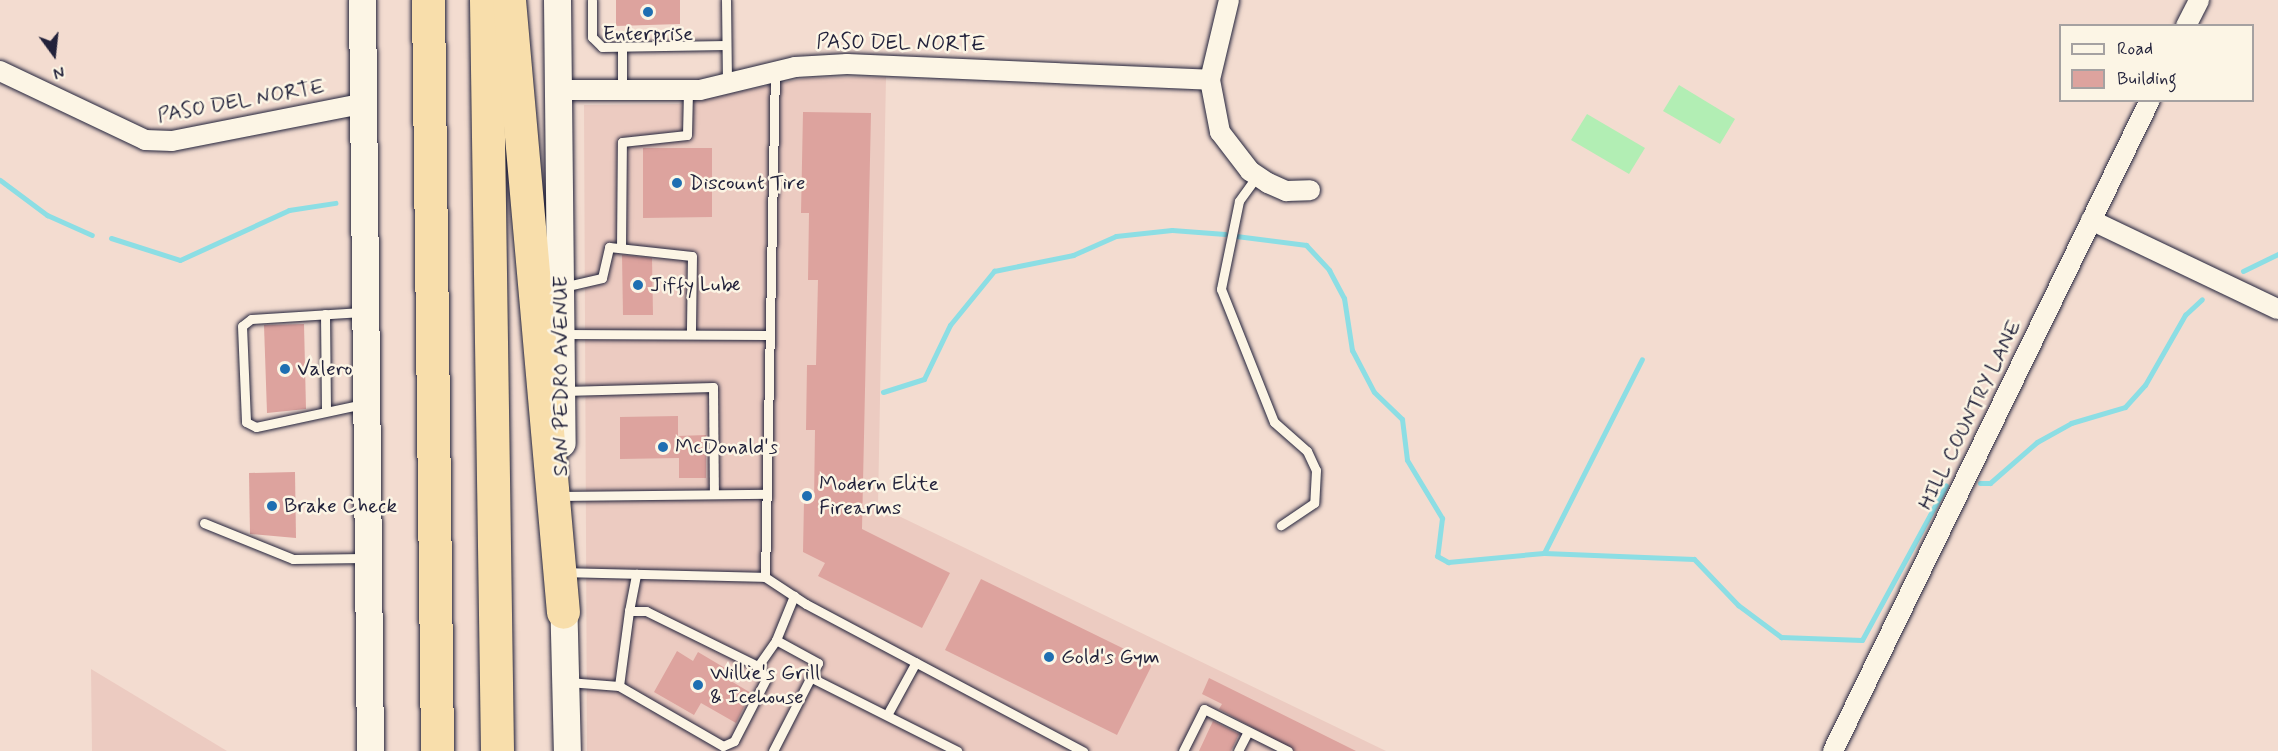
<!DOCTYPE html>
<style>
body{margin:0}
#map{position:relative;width:2278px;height:751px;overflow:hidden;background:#f3dcd0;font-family:Mynerve,sans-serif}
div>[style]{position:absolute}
.built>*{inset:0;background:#eccbc1}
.green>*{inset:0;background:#b2eeb4}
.stream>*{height:5px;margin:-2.5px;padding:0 2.5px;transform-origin:2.5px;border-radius:2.5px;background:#8cdee4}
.building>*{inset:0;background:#dda39e}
.roads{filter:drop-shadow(0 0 2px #22223b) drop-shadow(0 0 2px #22223b)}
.lane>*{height:9px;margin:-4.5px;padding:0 4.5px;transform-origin:4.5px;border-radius:4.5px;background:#fcf5e5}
.street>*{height:20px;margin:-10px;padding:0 10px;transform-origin:10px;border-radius:10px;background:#fcf5e5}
.secondary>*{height:27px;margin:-13.5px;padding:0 13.5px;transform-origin:13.5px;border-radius:13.5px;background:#fcf5e5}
.highway>*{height:33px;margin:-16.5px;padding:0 16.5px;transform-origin:16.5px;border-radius:16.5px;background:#f8deab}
.dots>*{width:16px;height:16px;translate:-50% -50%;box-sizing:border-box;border:3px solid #fcf5e5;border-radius:50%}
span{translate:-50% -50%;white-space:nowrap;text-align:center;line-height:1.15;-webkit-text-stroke:5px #fcf5e5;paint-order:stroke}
.poi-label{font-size:21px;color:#22223b}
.left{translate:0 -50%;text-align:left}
.street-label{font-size:21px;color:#22223b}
.legend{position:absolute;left:2059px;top:24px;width:195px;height:78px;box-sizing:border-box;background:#fcf5e5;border:2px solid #a5a1a1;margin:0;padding:8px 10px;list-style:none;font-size:18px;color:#22223b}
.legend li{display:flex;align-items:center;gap:12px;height:30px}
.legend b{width:30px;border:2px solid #a5a1a1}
.north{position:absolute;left:24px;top:24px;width:60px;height:60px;-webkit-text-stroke:4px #fcf5e5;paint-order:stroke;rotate:165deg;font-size:16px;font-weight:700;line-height:24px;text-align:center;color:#22223b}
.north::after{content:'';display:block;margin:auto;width:21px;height:27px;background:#22223b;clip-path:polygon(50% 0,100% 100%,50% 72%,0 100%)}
</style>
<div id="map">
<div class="built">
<i style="clip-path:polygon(886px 77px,878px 506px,1386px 751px,587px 751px,584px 105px,678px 104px,806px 78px)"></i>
<i style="clip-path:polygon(91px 669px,227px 751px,92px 751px)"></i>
</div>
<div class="green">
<i style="clip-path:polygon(1679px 85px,1735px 119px,1720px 144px,1663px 111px)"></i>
<i style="clip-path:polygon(1587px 114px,1645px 148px,1629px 174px,1571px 140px)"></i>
</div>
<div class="stream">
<i style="left:0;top:180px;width:59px;rotate:36.7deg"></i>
<i style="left:47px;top:215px;width:49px;rotate:24deg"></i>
<i style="left:1236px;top:236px;width:71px;rotate:7.3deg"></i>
<i style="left:1306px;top:245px;width:34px;rotate:47deg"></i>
<i style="left:1329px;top:270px;width:32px;rotate:62deg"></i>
<i style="left:1344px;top:298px;width:53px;rotate:81.3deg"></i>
<i style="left:1352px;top:350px;width:47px;rotate:62.4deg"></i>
<i style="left:1374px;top:392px;width:39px;rotate:44deg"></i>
<i style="left:1402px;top:419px;width:41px;rotate:83deg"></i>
<i style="left:1407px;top:460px;width:68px;rotate:58.9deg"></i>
<i style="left:1442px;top:518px;width:38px;rotate:97deg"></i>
<i style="left:1437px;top:556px;width:13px;rotate:29deg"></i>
<i style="left:1448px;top:562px;width:96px;rotate:-5.4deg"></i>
<i style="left:1544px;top:553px;width:150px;rotate:2.3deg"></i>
<i style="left:1694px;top:559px;width:64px;rotate:46.3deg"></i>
<i style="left:1738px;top:605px;width:54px;rotate:36.7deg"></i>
<i style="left:1781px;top:637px;width:81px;rotate:2.1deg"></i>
<i style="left:1862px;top:640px;width:176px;rotate:-61.5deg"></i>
<i style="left:111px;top:238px;width:72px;rotate:17.7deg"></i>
<i style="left:180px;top:260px;width:120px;rotate:-24.6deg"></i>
<i style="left:289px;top:210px;width:47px;rotate:-8.7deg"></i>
<i style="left:2243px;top:271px;width:39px;rotate:-26deg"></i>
<i style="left:883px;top:392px;width:43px;rotate:-17.6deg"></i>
<i style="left:924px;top:379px;width:60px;rotate:-64.3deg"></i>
<i style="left:950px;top:325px;width:70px;rotate:-50.8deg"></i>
<i style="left:994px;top:271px;width:81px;rotate:-11.4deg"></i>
<i style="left:1073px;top:255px;width:47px;rotate:-23.8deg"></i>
<i style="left:1116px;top:236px;width:56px;rotate:-6.1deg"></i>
<i style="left:1172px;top:230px;width:53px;rotate:4.3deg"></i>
<i style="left:1980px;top:483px;width:10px"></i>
<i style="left:1990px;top:483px;width:62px;rotate:-41.1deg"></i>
<i style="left:2037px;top:442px;width:39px;rotate:-29deg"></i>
<i style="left:2071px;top:423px;width:56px;rotate:-16.5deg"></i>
<i style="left:2125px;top:407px;width:30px;rotate:-48deg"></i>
<i style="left:2145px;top:385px;width:81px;rotate:-60.3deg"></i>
<i style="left:2185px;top:315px;width:23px;rotate:-43deg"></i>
<i style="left:1544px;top:553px;width:217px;rotate:-63.2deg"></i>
</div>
<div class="building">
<i style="clip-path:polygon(616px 0,680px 0,680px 24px,616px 26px)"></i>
<i style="clip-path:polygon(803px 112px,871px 113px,862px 529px,950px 573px,922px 628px,818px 576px,825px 563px,803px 552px,804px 501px,814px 501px,815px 430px,806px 430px,807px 365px,816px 365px,818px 280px,808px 280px,809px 213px,801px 213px)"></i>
<i style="clip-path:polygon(643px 148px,712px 148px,712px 217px,643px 218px)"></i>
<i style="clip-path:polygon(622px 255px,652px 258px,653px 315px,623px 315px)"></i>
<i style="clip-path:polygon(304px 324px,306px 409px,267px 413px,264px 325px)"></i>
<i style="clip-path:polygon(678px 416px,678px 436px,706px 435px,706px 478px,679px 478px,679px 458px,620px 459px,620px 417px)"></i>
<i style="clip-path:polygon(295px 472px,296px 538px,250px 534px,249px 473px)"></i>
<i style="clip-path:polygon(981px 579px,1153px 663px,1117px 735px,945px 650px)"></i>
<i style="clip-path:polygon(677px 651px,693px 661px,698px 652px,730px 671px,726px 678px,751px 693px,736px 723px,701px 703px,694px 715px,654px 692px)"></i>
<i style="clip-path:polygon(1209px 678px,1356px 751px,1295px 751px,1219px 709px,1222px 704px,1202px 694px)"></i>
<i style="clip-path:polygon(1213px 721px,1239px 734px,1231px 751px,1199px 751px)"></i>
</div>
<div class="roads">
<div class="lane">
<i style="left:592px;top:0;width:37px;rotate:90deg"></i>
<i style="left:592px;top:37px;width:14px;rotate:45deg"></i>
<i style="left:602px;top:47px;width:124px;rotate:-0.9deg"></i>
<i style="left:726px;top:0;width:83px;rotate:89.3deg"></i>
<i style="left:622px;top:47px;width:44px;rotate:90deg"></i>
<i style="left:1257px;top:176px;width:31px;rotate:126deg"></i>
<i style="left:1239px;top:201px;width:90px;rotate:101.6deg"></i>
<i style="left:1221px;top:289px;width:143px;rotate:68.3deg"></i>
<i style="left:1274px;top:422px;width:44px;rotate:41.3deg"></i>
<i style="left:1307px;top:451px;width:21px;rotate:65deg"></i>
<i style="left:1316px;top:470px;width:33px;rotate:93deg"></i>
<i style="left:1314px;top:503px;width:40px;rotate:146deg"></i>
<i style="left:621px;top:248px;width:106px;rotate:-89.5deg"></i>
<i style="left:622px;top:142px;width:65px;rotate:-6.1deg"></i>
<i style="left:687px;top:135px;width:44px;rotate:-88.7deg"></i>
<i style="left:563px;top:287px;width:40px;rotate:-13deg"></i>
<i style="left:602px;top:278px;width:32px;rotate:-77deg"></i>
<i style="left:609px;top:247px;width:83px;rotate:6.2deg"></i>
<i style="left:692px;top:256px;width:76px;rotate:90.8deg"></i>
<i style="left:362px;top:312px;width:111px;rotate:176.4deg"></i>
<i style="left:251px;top:319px;width:11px;rotate:142deg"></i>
<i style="left:242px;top:326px;width:96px;rotate:87.6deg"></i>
<i style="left:246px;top:422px;width:11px;rotate:27deg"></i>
<i style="left:256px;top:427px;width:109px;rotate:-12.1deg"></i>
<i style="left:325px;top:314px;width:95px;rotate:89.4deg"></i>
<i style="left:563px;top:334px;width:204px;rotate:0.3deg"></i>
<i style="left:564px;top:391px;width:149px;rotate:-1.5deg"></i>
<i style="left:713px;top:387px;width:106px;rotate:89.5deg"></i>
<i style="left:562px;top:496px;width:204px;rotate:-0.6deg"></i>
<i style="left:204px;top:523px;width:96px;rotate:22deg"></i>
<i style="left:293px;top:559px;width:71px;rotate:-0.8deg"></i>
<i style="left:564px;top:572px;width:201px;rotate:1.4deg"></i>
<i style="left:765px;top:577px;width:505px;rotate:-88.87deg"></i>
<i style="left:765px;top:577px;width:49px;rotate:33.4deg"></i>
<i style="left:806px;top:604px;width:314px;rotate:28deg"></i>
<i style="left:629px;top:611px;width:38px;rotate:-79deg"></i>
<i style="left:776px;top:640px;width:48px;rotate:-67.8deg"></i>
<i style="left:810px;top:677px;width:165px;rotate:26.7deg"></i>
<i style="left:568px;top:682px;width:51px;rotate:4.5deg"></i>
<i style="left:619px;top:686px;width:76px;rotate:-82.4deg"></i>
<i style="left:629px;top:611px;width:17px"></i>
<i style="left:646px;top:611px;width:125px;rotate:26.2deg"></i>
<i style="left:758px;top:666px;width:32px;rotate:-55deg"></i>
<i style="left:776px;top:640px;width:48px;rotate:28.7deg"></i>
<i style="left:818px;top:663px;width:99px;rotate:117.1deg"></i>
<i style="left:619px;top:686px;width:120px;rotate:30deg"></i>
<i style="left:723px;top:746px;width:12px;rotate:-24deg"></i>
<i style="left:734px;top:741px;width:70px;rotate:-62.7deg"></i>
<i style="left:766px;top:679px;width:15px;rotate:-122deg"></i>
<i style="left:887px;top:715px;width:60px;rotate:-61.3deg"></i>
<i style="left:1183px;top:751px;width:47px;rotate:-63.4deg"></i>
<i style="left:1204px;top:709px;width:94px;rotate:26.6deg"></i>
<i style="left:1238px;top:751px;width:22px;rotate:-63deg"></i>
</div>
<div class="street">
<i style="left:1229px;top:0;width:82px;rotate:103.4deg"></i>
<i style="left:1210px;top:80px;width:53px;rotate:79.1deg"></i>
<i style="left:1220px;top:132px;width:49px;rotate:52.4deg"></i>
<i style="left:1250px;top:171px;width:22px;rotate:34deg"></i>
<i style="left:1268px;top:183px;width:20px;rotate:24deg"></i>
<i style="left:1286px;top:191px;width:24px;rotate:-2deg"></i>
<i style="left:2186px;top:26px;width:29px;rotate:-63deg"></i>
<i style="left:0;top:71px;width:161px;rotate:25.4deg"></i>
<i style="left:145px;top:140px;width:27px;rotate:2deg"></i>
<i style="left:172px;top:141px;width:193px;rotate:-11.1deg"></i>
<i style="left:559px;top:90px;width:141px"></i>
<i style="left:700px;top:90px;width:98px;rotate:-13.6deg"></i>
<i style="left:795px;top:67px;width:52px;rotate:-3.3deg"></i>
<i style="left:847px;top:64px;width:363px;rotate:2.5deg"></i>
<i style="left:2091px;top:220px;width:207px;rotate:25.5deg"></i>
<i style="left:1833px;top:751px;width:724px;rotate:-64.04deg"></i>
</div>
<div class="secondary">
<i style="left:362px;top:0;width:751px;rotate:89.39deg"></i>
<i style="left:557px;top:0;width:443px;rotate:89.4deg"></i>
<i style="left:563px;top:592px;width:159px;rotate:88.6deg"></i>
</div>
<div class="highway">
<i style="left:428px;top:0;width:751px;rotate:89.31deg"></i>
<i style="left:486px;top:0;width:751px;rotate:89.16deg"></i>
<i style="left:509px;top:0;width:614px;rotate:84.96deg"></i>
</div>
</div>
<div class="dots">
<i style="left:648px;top:12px;background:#1f6fb2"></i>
<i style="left:677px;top:183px;background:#1f6fb2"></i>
<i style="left:638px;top:285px;background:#1f6fb2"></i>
<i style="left:285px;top:369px;background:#1f6fb2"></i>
<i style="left:663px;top:447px;background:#1f6fb2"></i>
<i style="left:807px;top:496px;background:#1f6fb2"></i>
<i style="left:272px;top:506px;background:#1f6fb2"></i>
<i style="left:1049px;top:657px;background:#1f6fb2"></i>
<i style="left:698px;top:685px;background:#1f6fb2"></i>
</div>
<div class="poi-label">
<span style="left:648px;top:34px">Enterprise</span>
<span class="left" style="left:689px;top:183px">Discount Tire</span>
<span class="left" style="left:650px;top:285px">Jiffy Lube</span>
<span class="left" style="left:297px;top:369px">Valero</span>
<span class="left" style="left:675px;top:447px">McDonald's</span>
<span class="left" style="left:819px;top:496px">Modern Elite<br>Firearms</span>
<span class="left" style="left:284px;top:506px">Brake Check</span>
<span class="left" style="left:1061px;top:657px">Gold's Gym</span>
<span class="left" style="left:710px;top:685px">Willie's Grill<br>&amp; Icehouse</span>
</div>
<div class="street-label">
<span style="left:901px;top:43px;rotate:1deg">PASO DEL NORTE</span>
<span style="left:241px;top:101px;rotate:-10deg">PASO DEL NORTE</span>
<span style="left:561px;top:376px;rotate:-90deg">SAN PEDRO AVENUE</span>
<span style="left:1970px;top:415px;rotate:-64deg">HILL COUNTRY LANE</span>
</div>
<ul class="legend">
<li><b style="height:8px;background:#fcf5e5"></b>Road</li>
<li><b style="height:16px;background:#dda39e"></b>Building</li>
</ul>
<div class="north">N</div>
</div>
